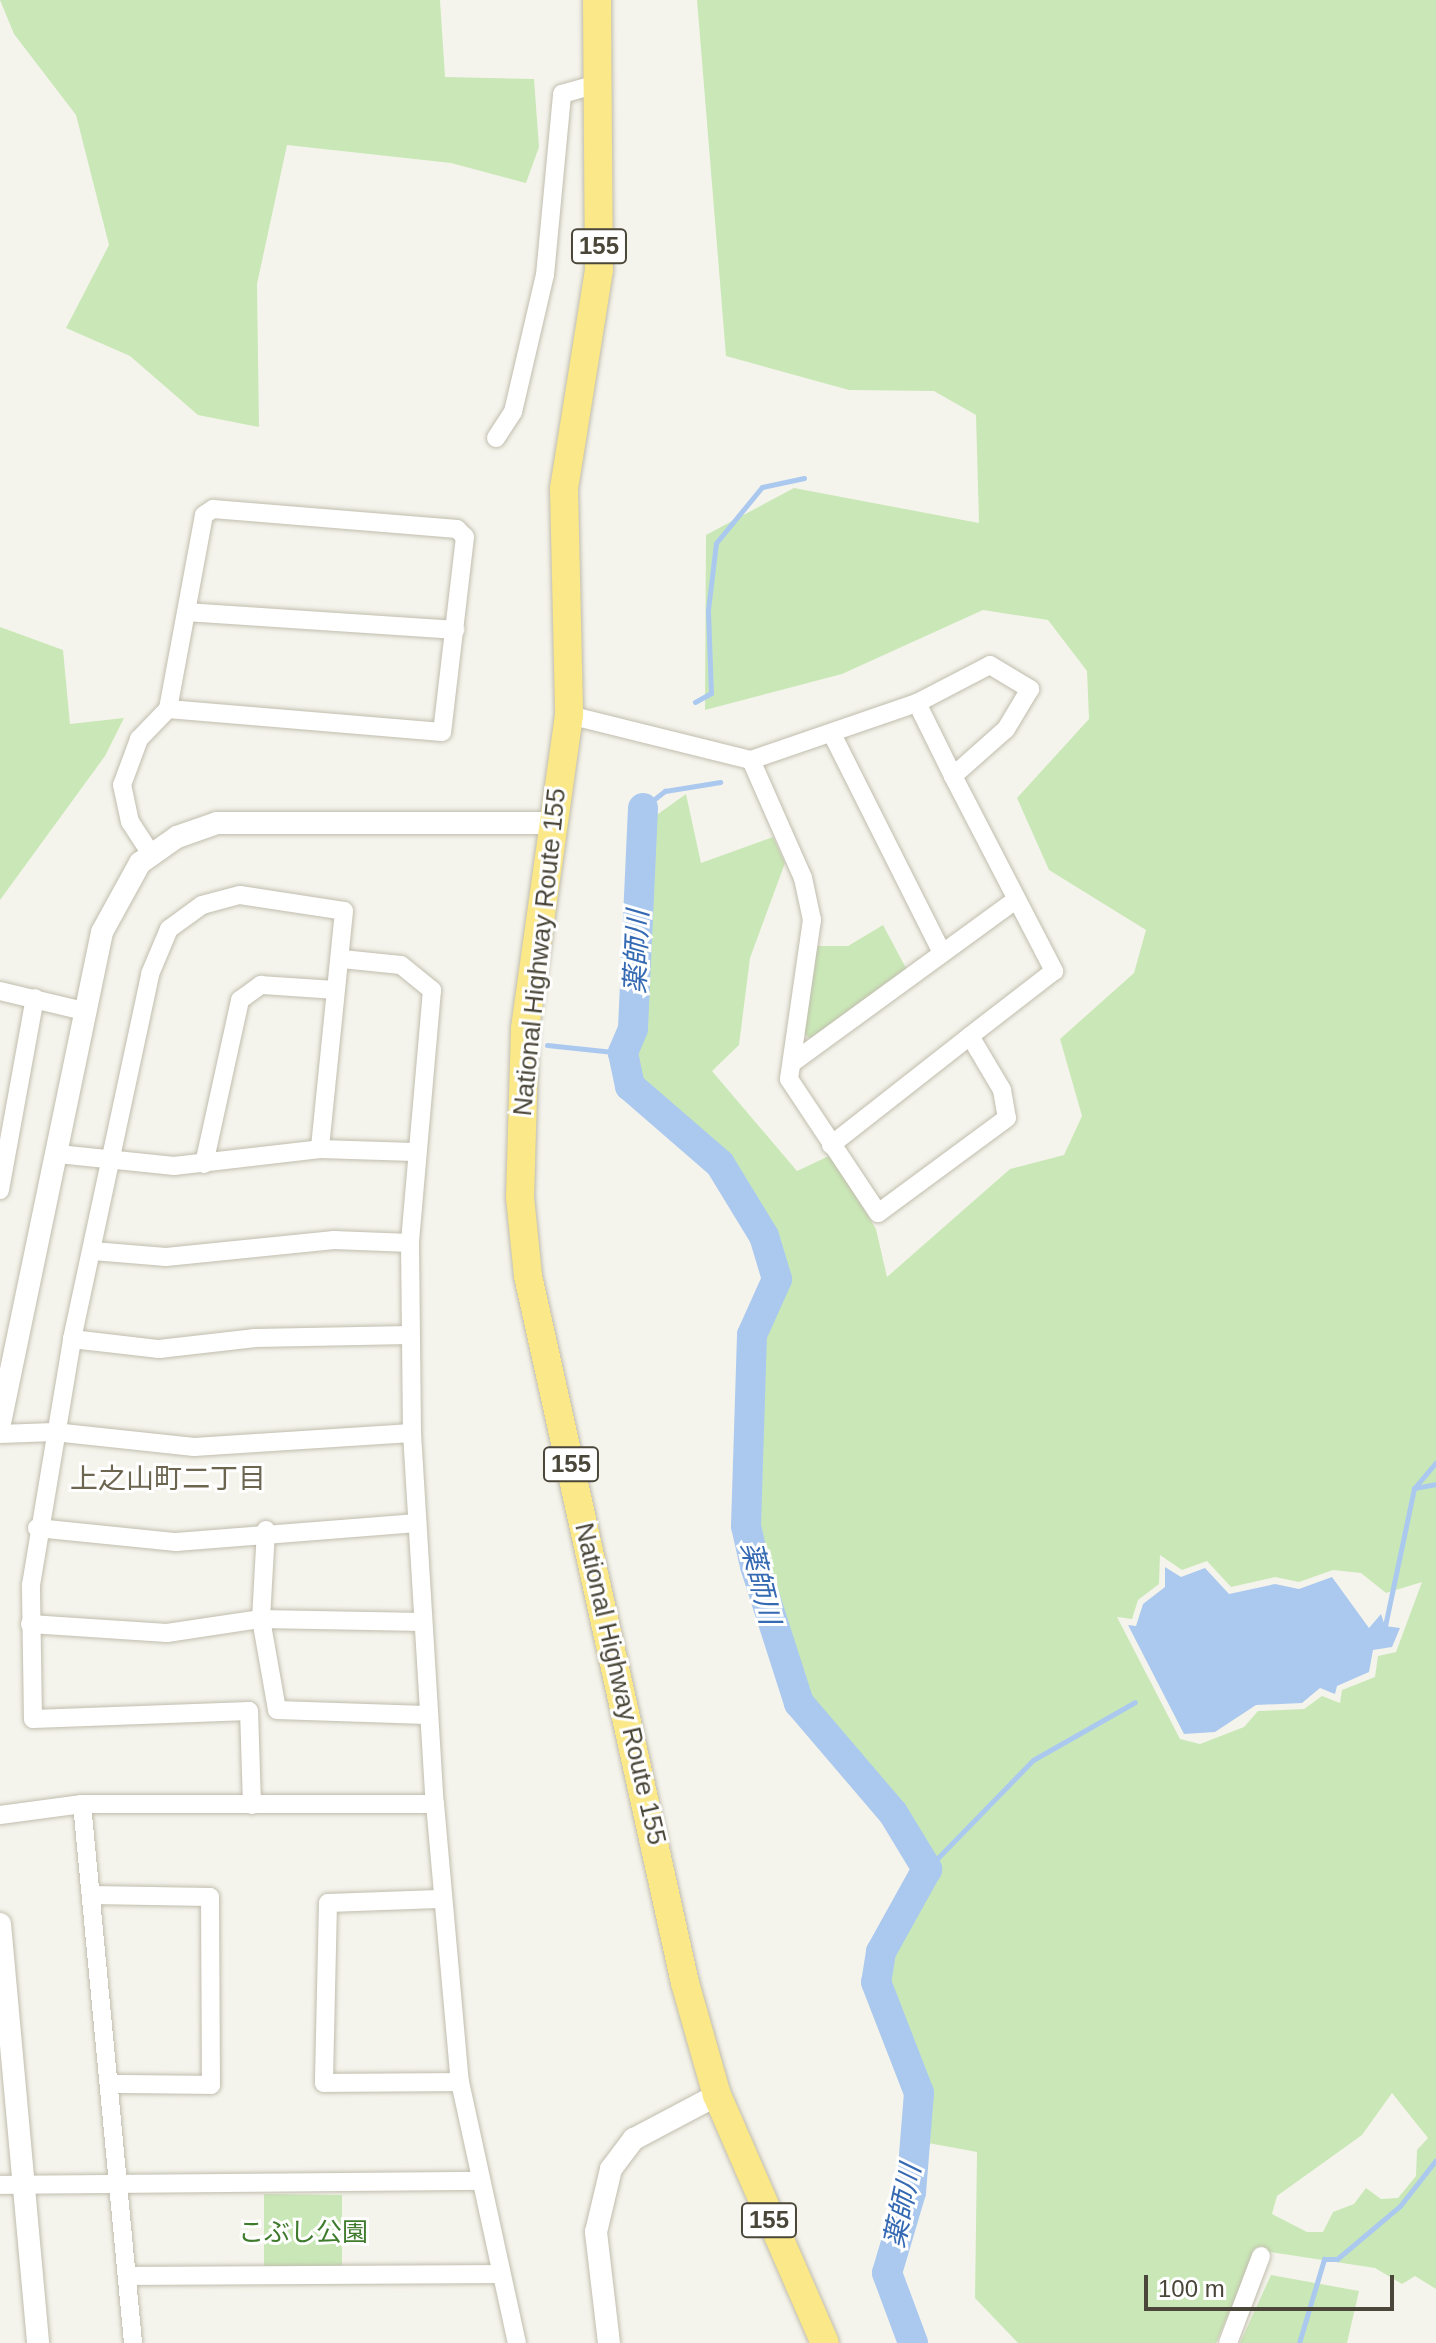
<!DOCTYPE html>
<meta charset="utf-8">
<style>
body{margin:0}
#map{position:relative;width:1436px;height:2343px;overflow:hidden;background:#f5f4ec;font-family:Arial,"Noto Sans JP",sans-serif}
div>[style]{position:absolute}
.green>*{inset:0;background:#cae8b7}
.water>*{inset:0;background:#abc9ef}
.stream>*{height:5px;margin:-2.5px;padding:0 2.5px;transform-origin:2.5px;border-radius:2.5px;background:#abc9ef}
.river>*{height:30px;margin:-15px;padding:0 15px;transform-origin:15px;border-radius:15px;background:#abc9ef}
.roads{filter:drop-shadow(0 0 2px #c1bdae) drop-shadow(0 0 2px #c1bdae)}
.minor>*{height:18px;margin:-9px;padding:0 9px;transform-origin:9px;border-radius:9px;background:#fff}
.tertiary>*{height:22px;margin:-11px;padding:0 11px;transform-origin:11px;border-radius:11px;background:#fff}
.trunk>*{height:28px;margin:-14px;padding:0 14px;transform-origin:14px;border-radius:14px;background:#fae889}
span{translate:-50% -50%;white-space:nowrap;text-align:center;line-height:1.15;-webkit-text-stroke:6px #fff;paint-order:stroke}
.shield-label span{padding:2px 6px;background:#fff;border:2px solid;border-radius:6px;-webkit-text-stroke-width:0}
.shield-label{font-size:24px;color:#4a4639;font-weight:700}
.street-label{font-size:26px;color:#4a4639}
.park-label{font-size:26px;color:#3f7b2d}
.water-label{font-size:28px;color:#356ab3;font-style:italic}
.neighbourhood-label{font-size:28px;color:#6c6651}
.scale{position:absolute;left:1144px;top:2275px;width:250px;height:36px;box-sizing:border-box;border:4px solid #4a4639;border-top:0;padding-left:10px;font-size:24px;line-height:28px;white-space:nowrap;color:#4a4639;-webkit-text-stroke:6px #fff;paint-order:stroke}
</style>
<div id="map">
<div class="green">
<i style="clip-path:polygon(0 0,440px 0,445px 77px,534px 79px,539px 147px,526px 183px,451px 163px,287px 145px,257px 284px,259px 427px,198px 415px,130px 356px,66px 328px,109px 245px,76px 115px,14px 34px)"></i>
<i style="clip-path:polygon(evenodd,697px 0,1436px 0,1436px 2289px,1415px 2276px,1402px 2284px,1375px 2268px,1256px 2250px,1216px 2343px,1018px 2343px,975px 2298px,977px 2152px,901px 2138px,906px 2100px,868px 2002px,933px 1870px,905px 1810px,813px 1709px,790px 1663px,757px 1529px,757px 1340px,785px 1282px,770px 1228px,711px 1143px,641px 1089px,612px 1046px,625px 1008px,644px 984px,651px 819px,686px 794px,701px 863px,773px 837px,785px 863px,750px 958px,739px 1045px,712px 1071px,797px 1171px,831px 1155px,876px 1229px,887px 1277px,1010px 1169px,1064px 1155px,1082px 1116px,1060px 1039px,1134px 973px,1146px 930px,1049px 870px,1017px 798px,1089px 719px,1087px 671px,1048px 620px,983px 610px,842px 674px,705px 710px,706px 535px,794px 488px,979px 523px,976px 415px,934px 391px,849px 390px,726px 356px,697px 0,1160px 1555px,1182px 1570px,1207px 1561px,1231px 1587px,1275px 1577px,1299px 1582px,1333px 1570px,1361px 1573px,1386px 1593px,1422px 1582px,1396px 1652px,1378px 1656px,1375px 1677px,1342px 1690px,1340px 1703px,1322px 1696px,1304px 1709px,1258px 1711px,1244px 1727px,1200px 1744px,1180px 1739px,1117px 1617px,1132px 1619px,1138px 1600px,1159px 1584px,1160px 1555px,697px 0,1392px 2093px,1428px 2138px,1417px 2150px,1416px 2176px,1398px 2198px,1381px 2199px,1366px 2188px,1354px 2204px,1333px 2212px,1323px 2232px,1307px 2232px,1272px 2214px,1277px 2196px,1362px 2135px,1392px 2093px)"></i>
<i style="clip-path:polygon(0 627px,63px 650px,70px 724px,124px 718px,105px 756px,0 900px)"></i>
<i style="clip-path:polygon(883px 925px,907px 970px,815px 1042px,804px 1034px,815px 946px,848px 946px)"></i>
<i style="clip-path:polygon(264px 2194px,342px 2195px,342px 2272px,264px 2271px)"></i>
<i style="clip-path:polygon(1271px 2275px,1359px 2291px,1347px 2343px,1240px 2343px)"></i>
</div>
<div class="water">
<i style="clip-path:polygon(1165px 1567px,1181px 1577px,1205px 1568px,1229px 1594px,1275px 1584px,1299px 1589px,1332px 1577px,1369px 1628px,1381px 1614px,1385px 1626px,1400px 1628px,1392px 1647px,1373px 1650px,1369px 1672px,1337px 1686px,1335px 1694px,1320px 1688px,1302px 1703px,1256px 1705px,1215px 1732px,1184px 1734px,1128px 1625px,1136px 1626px,1143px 1604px,1165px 1587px)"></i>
</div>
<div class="stream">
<i style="left:695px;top:702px;width:18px;rotate:-29deg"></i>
<i style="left:711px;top:693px;width:83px;rotate:-92.1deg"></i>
<i style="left:708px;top:610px;width:67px;rotate:-83.2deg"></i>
<i style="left:716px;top:543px;width:72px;rotate:-50.6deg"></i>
<i style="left:762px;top:487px;width:43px;rotate:-12.1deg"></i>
<i style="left:643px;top:808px;width:28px;rotate:-38deg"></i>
<i style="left:665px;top:791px;width:56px;rotate:-9.3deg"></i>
<i style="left:547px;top:1045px;width:76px;rotate:6deg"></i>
<i style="left:1416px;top:1486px;width:31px;rotate:-50deg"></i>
<i style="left:1385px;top:1626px;width:141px;rotate:-78.1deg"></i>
<i style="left:1414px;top:1488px;width:22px;rotate:-10deg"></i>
<i style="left:927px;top:1869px;width:152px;rotate:-45.8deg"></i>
<i style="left:1033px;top:1760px;width:117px;rotate:-29.6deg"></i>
<i style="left:1299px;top:2343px;width:88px;rotate:-73.4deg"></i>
<i style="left:1324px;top:2259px;width:13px"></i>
<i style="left:1337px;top:2259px;width:82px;rotate:-40.1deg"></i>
<i style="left:1400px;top:2206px;width:58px;rotate:-52deg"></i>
</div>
<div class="river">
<i style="left:643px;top:808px;width:221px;rotate:92.6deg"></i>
<i style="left:633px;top:1029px;width:26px;rotate:113deg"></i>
<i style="left:623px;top:1053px;width:34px;rotate:78deg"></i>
<i style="left:630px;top:1086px;width:119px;rotate:40.9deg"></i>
<i style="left:720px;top:1164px;width:84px;rotate:58.6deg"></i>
<i style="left:764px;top:1236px;width:45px;rotate:73.2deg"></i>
<i style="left:777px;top:1279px;width:61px;rotate:114.1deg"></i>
<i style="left:752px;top:1335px;width:191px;rotate:91.8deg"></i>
<i style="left:746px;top:1526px;width:41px;rotate:77.3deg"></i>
<i style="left:755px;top:1566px;width:144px;rotate:72.2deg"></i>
<i style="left:799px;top:1703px;width:145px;rotate:49.5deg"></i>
<i style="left:893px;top:1813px;width:66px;rotate:58.7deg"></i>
<i style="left:927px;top:1869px;width:95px;rotate:119deg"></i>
<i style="left:881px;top:1952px;width:30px;rotate:99deg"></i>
<i style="left:876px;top:1982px;width:119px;rotate:68.8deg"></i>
<i style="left:919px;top:2093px;width:99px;rotate:94.6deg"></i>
<i style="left:911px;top:2192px;width:84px;rotate:106.5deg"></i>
<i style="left:887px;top:2273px;width:75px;rotate:69.6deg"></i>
</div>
<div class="roads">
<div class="minor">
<i style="left:496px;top:438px;width:31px;rotate:-57deg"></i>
<i style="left:513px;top:412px;width:141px;rotate:-76.9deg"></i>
<i style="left:545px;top:275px;width:182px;rotate:-84.6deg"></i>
<i style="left:562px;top:94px;width:36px;rotate:-16deg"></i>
<i style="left:187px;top:612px;width:269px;rotate:3.8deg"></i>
<i style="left:917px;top:703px;width:81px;rotate:63.7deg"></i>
<i style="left:569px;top:715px;width:187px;rotate:13.9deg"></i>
<i style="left:751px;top:760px;width:176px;rotate:-19deg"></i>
<i style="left:917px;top:703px;width:82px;rotate:-27.5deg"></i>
<i style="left:990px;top:665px;width:47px;rotate:31deg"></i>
<i style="left:1030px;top:689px;width:47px;rotate:121deg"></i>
<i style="left:1006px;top:729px;width:71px;rotate:138.4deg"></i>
<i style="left:953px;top:776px;width:220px;rotate:62.6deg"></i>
<i style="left:1054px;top:971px;width:106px;rotate:142.3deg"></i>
<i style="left:970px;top:1036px;width:63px;rotate:59.3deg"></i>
<i style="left:1002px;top:1090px;width:28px;rotate:80deg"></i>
<i style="left:1007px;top:1118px;width:160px;rotate:143.6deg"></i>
<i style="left:878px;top:1213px;width:161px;rotate:-123.6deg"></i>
<i style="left:789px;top:1079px;width:161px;rotate:-81.8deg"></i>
<i style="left:812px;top:920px;width:43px;rotate:-102.1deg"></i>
<i style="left:803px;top:878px;width:129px;rotate:-113.8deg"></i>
<i style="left:832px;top:734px;width:243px;rotate:63.3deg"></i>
<i style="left:151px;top:854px;width:38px;rotate:-123deg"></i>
<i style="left:130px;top:822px;width:38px;rotate:-102deg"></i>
<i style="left:122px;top:785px;width:49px;rotate:-69.7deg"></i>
<i style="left:139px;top:739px;width:42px;rotate:-46deg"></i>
<i style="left:168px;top:709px;width:197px;rotate:-79.5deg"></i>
<i style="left:204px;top:515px;width:11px;rotate:-34deg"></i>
<i style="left:213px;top:509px;width:245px;rotate:4.7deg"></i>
<i style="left:457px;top:529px;width:11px;rotate:45deg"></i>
<i style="left:465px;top:537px;width:196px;rotate:96.7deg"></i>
<i style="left:442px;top:732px;width:275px;rotate:-175.2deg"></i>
<i style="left:342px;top:959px;width:59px;rotate:5.8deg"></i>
<i style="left:401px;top:965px;width:40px;rotate:39deg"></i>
<i style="left:432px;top:990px;width:254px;rotate:95deg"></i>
<i style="left:410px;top:1243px;width:190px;rotate:89.4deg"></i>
<i style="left:412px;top:1433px;width:372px;rotate:86.5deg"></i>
<i style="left:0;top:991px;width:86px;rotate:13.4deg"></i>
<i style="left:792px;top:1063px;width:278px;rotate:-36.1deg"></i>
<i style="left:831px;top:1145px;width:177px;rotate:-38.1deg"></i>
<i style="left:58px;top:1154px;width:117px;rotate:5.9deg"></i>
<i style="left:174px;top:1166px;width:147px;rotate:-6.6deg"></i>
<i style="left:320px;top:1149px;width:94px;rotate:1.8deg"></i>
<i style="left:204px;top:1164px;width:168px;rotate:-77.6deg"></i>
<i style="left:240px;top:1000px;width:26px;rotate:-36deg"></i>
<i style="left:261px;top:985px;width:73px;rotate:3.9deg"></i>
<i style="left:0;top:1190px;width:195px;rotate:-79.7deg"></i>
<i style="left:93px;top:1251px;width:73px;rotate:4.7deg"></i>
<i style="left:166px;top:1257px;width:169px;rotate:-5.8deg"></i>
<i style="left:334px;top:1240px;width:76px;rotate:2.3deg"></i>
<i style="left:72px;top:1339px;width:88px;rotate:6.6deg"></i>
<i style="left:159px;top:1349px;width:97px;rotate:-6.5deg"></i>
<i style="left:255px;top:1338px;width:155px;rotate:-1.1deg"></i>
<i style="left:0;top:1434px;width:54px;rotate:-2.1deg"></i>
<i style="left:54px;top:1432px;width:141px;rotate:6.1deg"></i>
<i style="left:194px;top:1447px;width:218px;rotate:-3.7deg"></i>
<i style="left:37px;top:1528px;width:140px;rotate:5.8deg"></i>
<i style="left:176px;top:1542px;width:242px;rotate:-4.5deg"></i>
<i style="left:266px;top:1530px;width:89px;rotate:93.2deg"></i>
<i style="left:261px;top:1619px;width:92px;rotate:80deg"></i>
<i style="left:277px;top:1710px;width:149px;rotate:1.9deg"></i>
<i style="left:30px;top:1624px;width:137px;rotate:3.8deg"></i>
<i style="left:167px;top:1633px;width:95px;rotate:-8.5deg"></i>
<i style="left:261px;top:1619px;width:162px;rotate:1.1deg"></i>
<i style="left:82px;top:1804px;width:541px;rotate:84.59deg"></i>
<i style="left:252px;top:1805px;width:94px;rotate:-91.8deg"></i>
<i style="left:249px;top:1711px;width:216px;rotate:177.9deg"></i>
<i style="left:33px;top:1719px;width:134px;rotate:-90.9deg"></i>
<i style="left:31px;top:1585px;width:249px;rotate:-80.5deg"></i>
<i style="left:72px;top:1339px;width:373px;rotate:-77.9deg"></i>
<i style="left:150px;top:974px;width:49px;rotate:-67.1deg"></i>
<i style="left:169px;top:929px;width:41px;rotate:-36deg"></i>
<i style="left:202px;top:905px;width:39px;rotate:-15deg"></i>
<i style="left:240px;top:895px;width:105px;rotate:8.7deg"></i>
<i style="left:344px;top:911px;width:239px;rotate:95.8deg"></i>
<i style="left:0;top:1815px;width:83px;rotate:-7.6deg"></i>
<i style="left:82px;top:1804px;width:353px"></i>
<i style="left:435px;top:1804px;width:279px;rotate:84.9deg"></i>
<i style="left:460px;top:2082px;width:267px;rotate:77.7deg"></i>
<i style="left:92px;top:1895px;width:118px;rotate:1deg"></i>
<i style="left:210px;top:1897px;width:188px;rotate:89.7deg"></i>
<i style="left:211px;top:2085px;width:102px;rotate:-179.4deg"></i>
<i style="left:438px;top:1899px;width:110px;rotate:177.9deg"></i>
<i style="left:328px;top:1903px;width:180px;rotate:91.3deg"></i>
<i style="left:324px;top:2083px;width:136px;rotate:-0.4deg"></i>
<i style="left:0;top:2185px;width:480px;rotate:-0.5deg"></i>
<i style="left:127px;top:2276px;width:374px;rotate:-0.3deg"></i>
<i style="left:1228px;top:2343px;width:93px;rotate:-69.2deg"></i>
</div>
<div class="tertiary">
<i style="left:0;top:1423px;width:501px;rotate:-78.26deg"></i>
<i style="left:102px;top:932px;width:79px;rotate:-61.2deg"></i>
<i style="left:140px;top:863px;width:45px;rotate:-35.1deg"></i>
<i style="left:177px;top:837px;width:42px;rotate:-19.3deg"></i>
<i style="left:217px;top:823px;width:335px"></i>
<i style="left:0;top:1924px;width:421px;rotate:84.8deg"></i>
<i style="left:609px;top:2343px;width:112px;rotate:-96.7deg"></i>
<i style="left:596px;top:2232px;width:65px;rotate:-76.6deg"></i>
<i style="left:611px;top:2169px;width:38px;rotate:-53deg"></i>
<i style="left:634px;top:2139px;width:94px;rotate:-27.9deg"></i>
</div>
<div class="trunk">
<i style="left:597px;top:0;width:270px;rotate:89.6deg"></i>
<i style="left:599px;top:270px;width:222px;rotate:99.1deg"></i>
<i style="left:564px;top:489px;width:226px;rotate:88.7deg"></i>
<i style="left:569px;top:715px;width:317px;rotate:98deg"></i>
<i style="left:525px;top:1029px;width:168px;rotate:91.7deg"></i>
<i style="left:520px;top:1197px;width:79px;rotate:84.2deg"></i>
<i style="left:528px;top:1276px;width:724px;rotate:77.48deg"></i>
<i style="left:685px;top:1983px;width:116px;rotate:74.1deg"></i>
<i style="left:717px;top:2095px;width:270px;rotate:66.5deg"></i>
</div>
</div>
<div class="shield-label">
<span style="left:599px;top:246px">155</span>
<span style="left:571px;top:1464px">155</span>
<span style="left:769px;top:2220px">155</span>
</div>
<div class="street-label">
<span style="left:540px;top:952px;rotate:-84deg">National Highway Route 155</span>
<span style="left:620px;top:1684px;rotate:77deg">National Highway Route 155</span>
</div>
<div class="park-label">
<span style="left:303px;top:2233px">こぶし公園</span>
</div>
<div class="water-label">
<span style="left:637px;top:952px;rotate:-88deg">薬師川</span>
<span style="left:760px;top:1583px;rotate:76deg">薬師川</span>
<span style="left:903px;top:2206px;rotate:-78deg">薬師川</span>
</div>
<div class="neighbourhood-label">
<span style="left:168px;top:1479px">上之山町二丁目</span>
</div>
<div class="scale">100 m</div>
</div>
